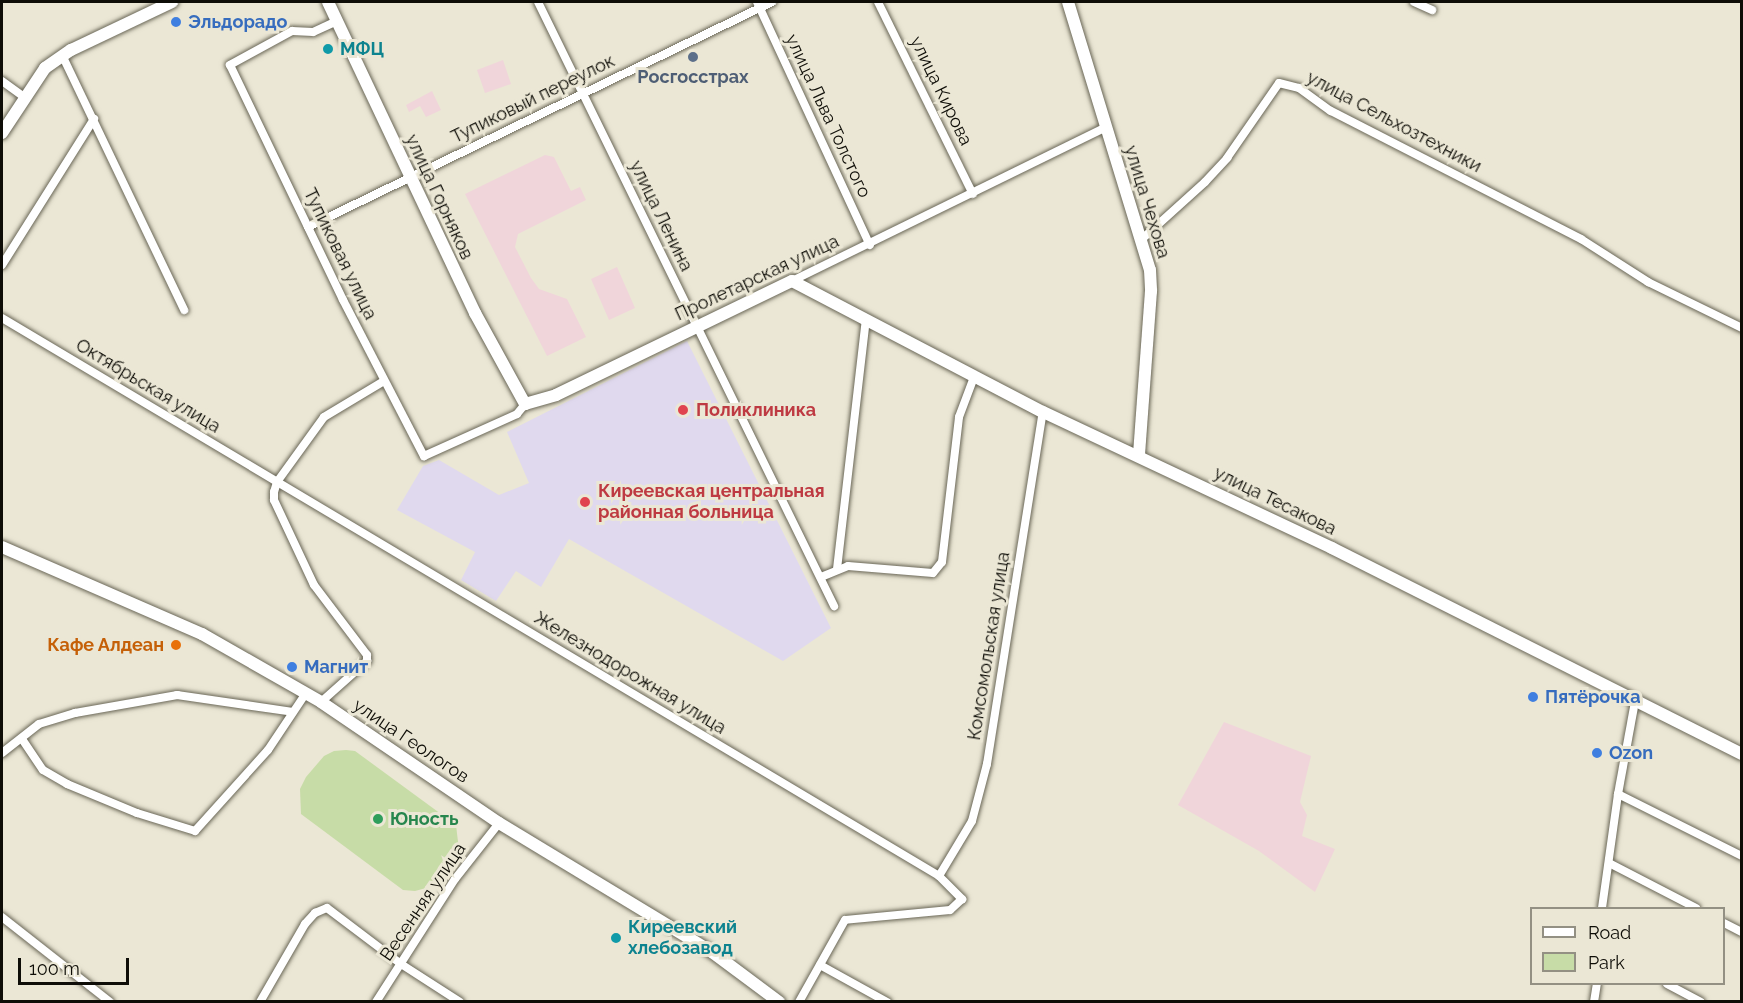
<!DOCTYPE html>
<meta charset="utf-8">
<style>
body{margin:0}
#map{position:relative;width:1743px;height:1003px;overflow:hidden;background:#ebe7d5;font-family:Raleway,sans-serif}
div>[style]{position:absolute}
.industrial>*{inset:0;background:#f0d5da}
.medical>*{inset:0;background:#e0d9ee}
.green>*{inset:0;background:#c7dca7}
.roads{filter:drop-shadow(0 0 2px #696656) drop-shadow(0 0 2px #696656)}
.minor>*{height:8px;margin:-4px;padding:0 4px;transform-origin:4px;border-radius:4px;background:#fff}
.secondary>*{height:12px;margin:-6px;padding:0 6px;transform-origin:6px;border-radius:6px;background:#fff}
.dots>*{width:16px;height:16px;translate:-50% -50%;box-sizing:border-box;border:3px solid #ebe7d5;border-radius:50%}
span{translate:-50% -50%;white-space:nowrap;text-align:center;line-height:1.15;-webkit-text-stroke:6px #ebe7d5;paint-order:stroke}
.shop-label{font-size:18px;color:#366cbe;font-weight:700}
.left{translate:0 -50%;text-align:left}
.culture-label{font-size:18px;color:#0d838f;font-weight:700}
.service-label{font-size:18px;color:#4e5e75;font-weight:700}
.street-label{font-size:18px;color:#0e0d07}
.health-label{font-size:18px;color:#be3a42;font-weight:700}
.food-label{font-size:18px;color:#c56008;font-weight:700}
.right{translate:-100% -50%;text-align:right}
.leisure-label{font-size:18px;color:#27864d;font-weight:700}
.frame{position:absolute;inset:0;border:3px solid #0e0d07;pointer-events:none}
.legend{position:absolute;left:1530px;top:907px;width:195px;height:78px;box-sizing:border-box;background:#ebe7d5;border:2px solid #939083;margin:0;padding:8px 10px;list-style:none;font-size:18px;color:#0e0d07}
.legend li{display:flex;align-items:center;gap:12px;height:30px}
.legend b{width:30px;border:2px solid #939083}
.scale{position:absolute;left:18px;top:958px;width:111px;height:27px;box-sizing:border-box;border:3px solid #0e0d07;border-top:0;padding-left:8px;font-size:18px;line-height:21px;white-space:nowrap;color:#0e0d07;-webkit-text-stroke:4px #ebe7d5;paint-order:stroke}
</style>
<div id="map">
<div class="industrial">
<i style="clip-path:polygon(503px 60px,511px 84px,485px 93px,477px 70px)"></i>
<i style="clip-path:polygon(432px 91px,441px 110px,426px 117px,420px 106px,409px 112px,406px 105px)"></i>
<i style="clip-path:polygon(545px 155px,554px 157px,571px 191px,580px 187px,586px 200px,518px 234px,515px 247px,531px 278px,539px 289px,567px 299px,586px 337px,547px 356px,465px 194px)"></i>
<i style="clip-path:polygon(617px 267px,635px 308px,609px 320px,591px 279px)"></i>
<i style="clip-path:polygon(1224px 722px,1311px 756px,1300px 802px,1307px 815px,1302px 836px,1335px 849px,1315px 892px,1259px 851px,1178px 805px)"></i>
</div>
<div class="medical">
<i style="clip-path:polygon(687px 341px,831px 628px,783px 661px,569px 539px,541px 587px,516px 571px,496px 601px,461px 580px,475px 552px,397px 510px,423px 466px,439px 460px,499px 495px,529px 483px,507px 432px)"></i>
</div>
<div class="green">
<i style="clip-path:polygon(346px 750px,355px 751px,456px 825px,459px 850px,449px 872px,437px 885px,415px 891px,403px 890px,301px 814px,300px 789px,306px 777px,324px 756px,334px 751px)"></i>
</div>
<div class="roads">
<div class="minor">
<i style="left:538px;top:2px;width:673px;rotate:63.89deg"></i>
<i style="left:757px;top:2px;width:268px;rotate:65.1deg"></i>
<i style="left:878px;top:2px;width:214px;rotate:63.7deg"></i>
<i style="left:1414px;top:2px;width:20px;rotate:24deg"></i>
<i style="left:337px;top:21px;width:26px;rotate:155deg"></i>
<i style="left:313px;top:32px;width:21px;rotate:-177deg"></i>
<i style="left:292px;top:31px;width:71px;rotate:151.3deg"></i>
<i style="left:230px;top:65px;width:261px;rotate:64.3deg"></i>
<i style="left:343px;top:300px;width:176px;rotate:62.6deg"></i>
<i style="left:424px;top:456px;width:102px;rotate:-24.3deg"></i>
<i style="left:517px;top:414px;width:13px;rotate:-51deg"></i>
<i style="left:62px;top:55px;width:283px;rotate:64.4deg"></i>
<i style="left:2px;top:81px;width:29px;rotate:36deg"></i>
<i style="left:308px;top:227px;width:516px;rotate:-25.87deg"></i>
<i style="left:1142px;top:239px;width:85px;rotate:-42.1deg"></i>
<i style="left:1205px;top:182px;width:33px;rotate:-47deg"></i>
<i style="left:1227px;top:158px;width:91px;rotate:-55.3deg"></i>
<i style="left:1279px;top:83px;width:21px;rotate:14deg"></i>
<i style="left:1299px;top:88px;width:39px;rotate:36deg"></i>
<i style="left:1331px;top:111px;width:281px;rotate:27.1deg"></i>
<i style="left:1581px;top:239px;width:80px;rotate:32.7deg"></i>
<i style="left:1648px;top:282px;width:105px;rotate:26.1deg"></i>
<i style="left:2px;top:265px;width:173px;rotate:-57.8deg"></i>
<i style="left:792px;top:281px;width:348px;rotate:-26.1deg"></i>
<i style="left:2px;top:318px;width:1091px;rotate:30.77deg"></i>
<i style="left:939px;top:876px;width:33px;rotate:45deg"></i>
<i style="left:962px;top:899px;width:16px;rotate:137deg"></i>
<i style="left:950px;top:910px;width:105px;rotate:174.6deg"></i>
<i style="left:845px;top:920px;width:94px;rotate:119.3deg"></i>
<i style="left:837px;top:569px;width:252px;rotate:-83.4deg"></i>
<i style="left:821px;top:577px;width:29px;rotate:-22deg"></i>
<i style="left:848px;top:566px;width:85px;rotate:4.7deg"></i>
<i style="left:933px;top:573px;width:14px;rotate:-51deg"></i>
<i style="left:942px;top:562px;width:146px;rotate:-83.3deg"></i>
<i style="left:959px;top:417px;width:43px;rotate:-69.4deg"></i>
<i style="left:321px;top:702px;width:62px;rotate:-41.7deg"></i>
<i style="left:367px;top:661px;width:6px;rotate:-90deg"></i>
<i style="left:367px;top:655px;width:88px;rotate:-127.1deg"></i>
<i style="left:314px;top:585px;width:94px;rotate:-115.2deg"></i>
<i style="left:274px;top:500px;width:8px;rotate:-90deg"></i>
<i style="left:274px;top:492px;width:10px;rotate:-73deg"></i>
<i style="left:277px;top:482px;width:80px;rotate:-54.1deg"></i>
<i style="left:324px;top:417px;width:70px;rotate:-31deg"></i>
<i style="left:22px;top:739px;width:37px;rotate:56deg"></i>
<i style="left:43px;top:770px;width:28px;rotate:30deg"></i>
<i style="left:67px;top:784px;width:76px;rotate:22.5deg"></i>
<i style="left:137px;top:813px;width:61px;rotate:17.2deg"></i>
<i style="left:195px;top:831px;width:109px;rotate:-48deg"></i>
<i style="left:268px;top:750px;width:69px;rotate:-56.3deg"></i>
<i style="left:2px;top:753px;width:47px;rotate:-38.1deg"></i>
<i style="left:39px;top:724px;width:38px;rotate:-17deg"></i>
<i style="left:75px;top:713px;width:104px;rotate:-10deg"></i>
<i style="left:177px;top:695px;width:117px;rotate:8.3deg"></i>
<i style="left:1618px;top:794px;width:139px;rotate:26.6deg"></i>
<i style="left:1609px;top:863px;width:98px;rotate:27.3deg"></i>
<i style="left:939px;top:876px;width:64px;rotate:-59deg"></i>
<i style="left:972px;top:821px;width:59px;rotate:-75.3deg"></i>
<i style="left:987px;top:764px;width:356px;rotate:-81deg"></i>
<i style="left:1602px;top:908px;width:115px;rotate:-82deg"></i>
<i style="left:1618px;top:794px;width:95px;rotate:-79.6deg"></i>
<i style="left:2px;top:917px;width:137px;rotate:38.2deg"></i>
<i style="left:1724px;top:923px;width:20px;rotate:27deg"></i>
<i style="left:820px;top:965px;width:77px;rotate:28.9deg"></i>
<i style="left:1667px;top:984px;width:38px;rotate:28deg"></i>
<i style="left:260px;top:1002px;width:90px;rotate:-60deg"></i>
<i style="left:305px;top:924px;width:15px;rotate:-48deg"></i>
<i style="left:315px;top:913px;width:13px;rotate:-23deg"></i>
<i style="left:327px;top:908px;width:93px;rotate:37.1deg"></i>
<i style="left:401px;top:964px;width:70px;rotate:32.8deg"></i>
<i style="left:376px;top:1002px;width:146px;rotate:-57.3deg"></i>
<i style="left:455px;top:879px;width:71px;rotate:-51.8deg"></i>
<i style="left:1594px;top:1002px;width:18px;rotate:-81deg"></i>
</div>
<div class="secondary">
<i style="left:328px;top:2px;width:344px;rotate:64.7deg"></i>
<i style="left:475px;top:313px;width:104px;rotate:61.2deg"></i>
<i style="left:525px;top:404px;width:32px;rotate:-16deg"></i>
<i style="left:556px;top:395px;width:262px;rotate:-25.8deg"></i>
<i style="left:792px;top:281px;width:283px;rotate:27.6deg"></i>
<i style="left:1043px;top:412px;width:319px;rotate:25.2deg"></i>
<i style="left:1332px;top:548px;width:459px;rotate:26.7deg"></i>
<i style="left:1068px;top:2px;width:280px;rotate:73deg"></i>
<i style="left:1150px;top:270px;width:21px;rotate:87deg"></i>
<i style="left:1151px;top:291px;width:165px;rotate:94.2deg"></i>
<i style="left:2px;top:133px;width:78px;rotate:-56.5deg"></i>
<i style="left:45px;top:68px;width:32px;rotate:-35deg"></i>
<i style="left:71px;top:50px;width:112px;rotate:-25.4deg"></i>
<i style="left:2px;top:547px;width:218px;rotate:23.5deg"></i>
<i style="left:202px;top:634px;width:137px;rotate:29.7deg"></i>
<i style="left:321px;top:702px;width:215px;rotate:34.2deg"></i>
<i style="left:499px;top:823px;width:249px;rotate:31.2deg"></i>
<i style="left:712px;top:952px;width:84px;rotate:36.7deg"></i>
</div>
</div>
<div class="dots">
<i style="left:176px;top:22px;background:#3f7fe0"></i>
<i style="left:328px;top:49px;background:#0f9aa8"></i>
<i style="left:693px;top:57px;background:#5c6f8a"></i>
<i style="left:683px;top:410px;background:#e0444e"></i>
<i style="left:585px;top:502px;background:#e0444e"></i>
<i style="left:176px;top:645px;background:#e8710a"></i>
<i style="left:292px;top:667px;background:#3f7fe0"></i>
<i style="left:1533px;top:697px;background:#3f7fe0"></i>
<i style="left:1597px;top:753px;background:#3f7fe0"></i>
<i style="left:378px;top:819px;background:#2e9e5b"></i>
<i style="left:616px;top:938px;background:#0f9aa8"></i>
</div>
<div class="shop-label">
<span class="left" style="left:188px;top:22px">Эльдорадо</span>
<span class="left" style="left:304px;top:667px">Магнит</span>
<span class="left" style="left:1545px;top:697px">Пятёрочка</span>
<span class="left" style="left:1609px;top:753px">Ozon</span>
</div>
<div class="culture-label">
<span class="left" style="left:340px;top:49px">МФЦ</span>
<span class="left" style="left:628px;top:938px">Киреевский<br>хлебозавод</span>
</div>
<div class="service-label">
<span style="left:693px;top:77px">Росгосстрах</span>
</div>
<div class="street-label">
<span style="left:941px;top:91px;rotate:64deg">улица Кирова</span>
<span style="left:533px;top:99px;rotate:-26deg">Тупиковый переулок</span>
<span style="left:828px;top:116px;rotate:65deg">улица Льва Толстого</span>
<span style="left:1394px;top:122px;rotate:28deg">улица Сельхозтехники</span>
<span style="left:439px;top:197px;rotate:65deg">улица Горняков</span>
<span style="left:1147px;top:202px;rotate:73deg">улица Чехова</span>
<span style="left:661px;top:216px;rotate:64deg">улица Ленина</span>
<span style="left:340px;top:254px;rotate:64deg">Тупиковая улица</span>
<span style="left:757px;top:278px;rotate:-25deg">Пролетарская улица</span>
<span style="left:148px;top:386px;rotate:31deg">Октябрьская улица</span>
<span style="left:1275px;top:501px;rotate:26deg">улица Тесакова</span>
<span style="left:989px;top:646px;rotate:-81deg">Комсомольская улица</span>
<span style="left:630px;top:673px;rotate:31deg">Железнодорожная улица</span>
<span style="left:411px;top:741px;rotate:34deg">улица Геологов</span>
<span style="left:423px;top:902px;rotate:-56deg">Весенняя улица</span>
</div>
<div class="health-label">
<span class="left" style="left:696px;top:410px">Поликлиника</span>
<span class="left" style="left:598px;top:502px">Киреевская центральная<br>районная больница</span>
</div>
<div class="food-label">
<span class="right" style="left:164px;top:645px">Кафе Алдеан</span>
</div>
<div class="leisure-label">
<span class="left" style="left:390px;top:819px">Юность</span>
</div>
<div class="frame"></div>
<ul class="legend">
<li><b style="height:8px;background:#fff"></b>Road</li>
<li><b style="height:16px;background:#c7dca7"></b>Park</li>
</ul>
<div class="scale">100 m</div>
</div>
